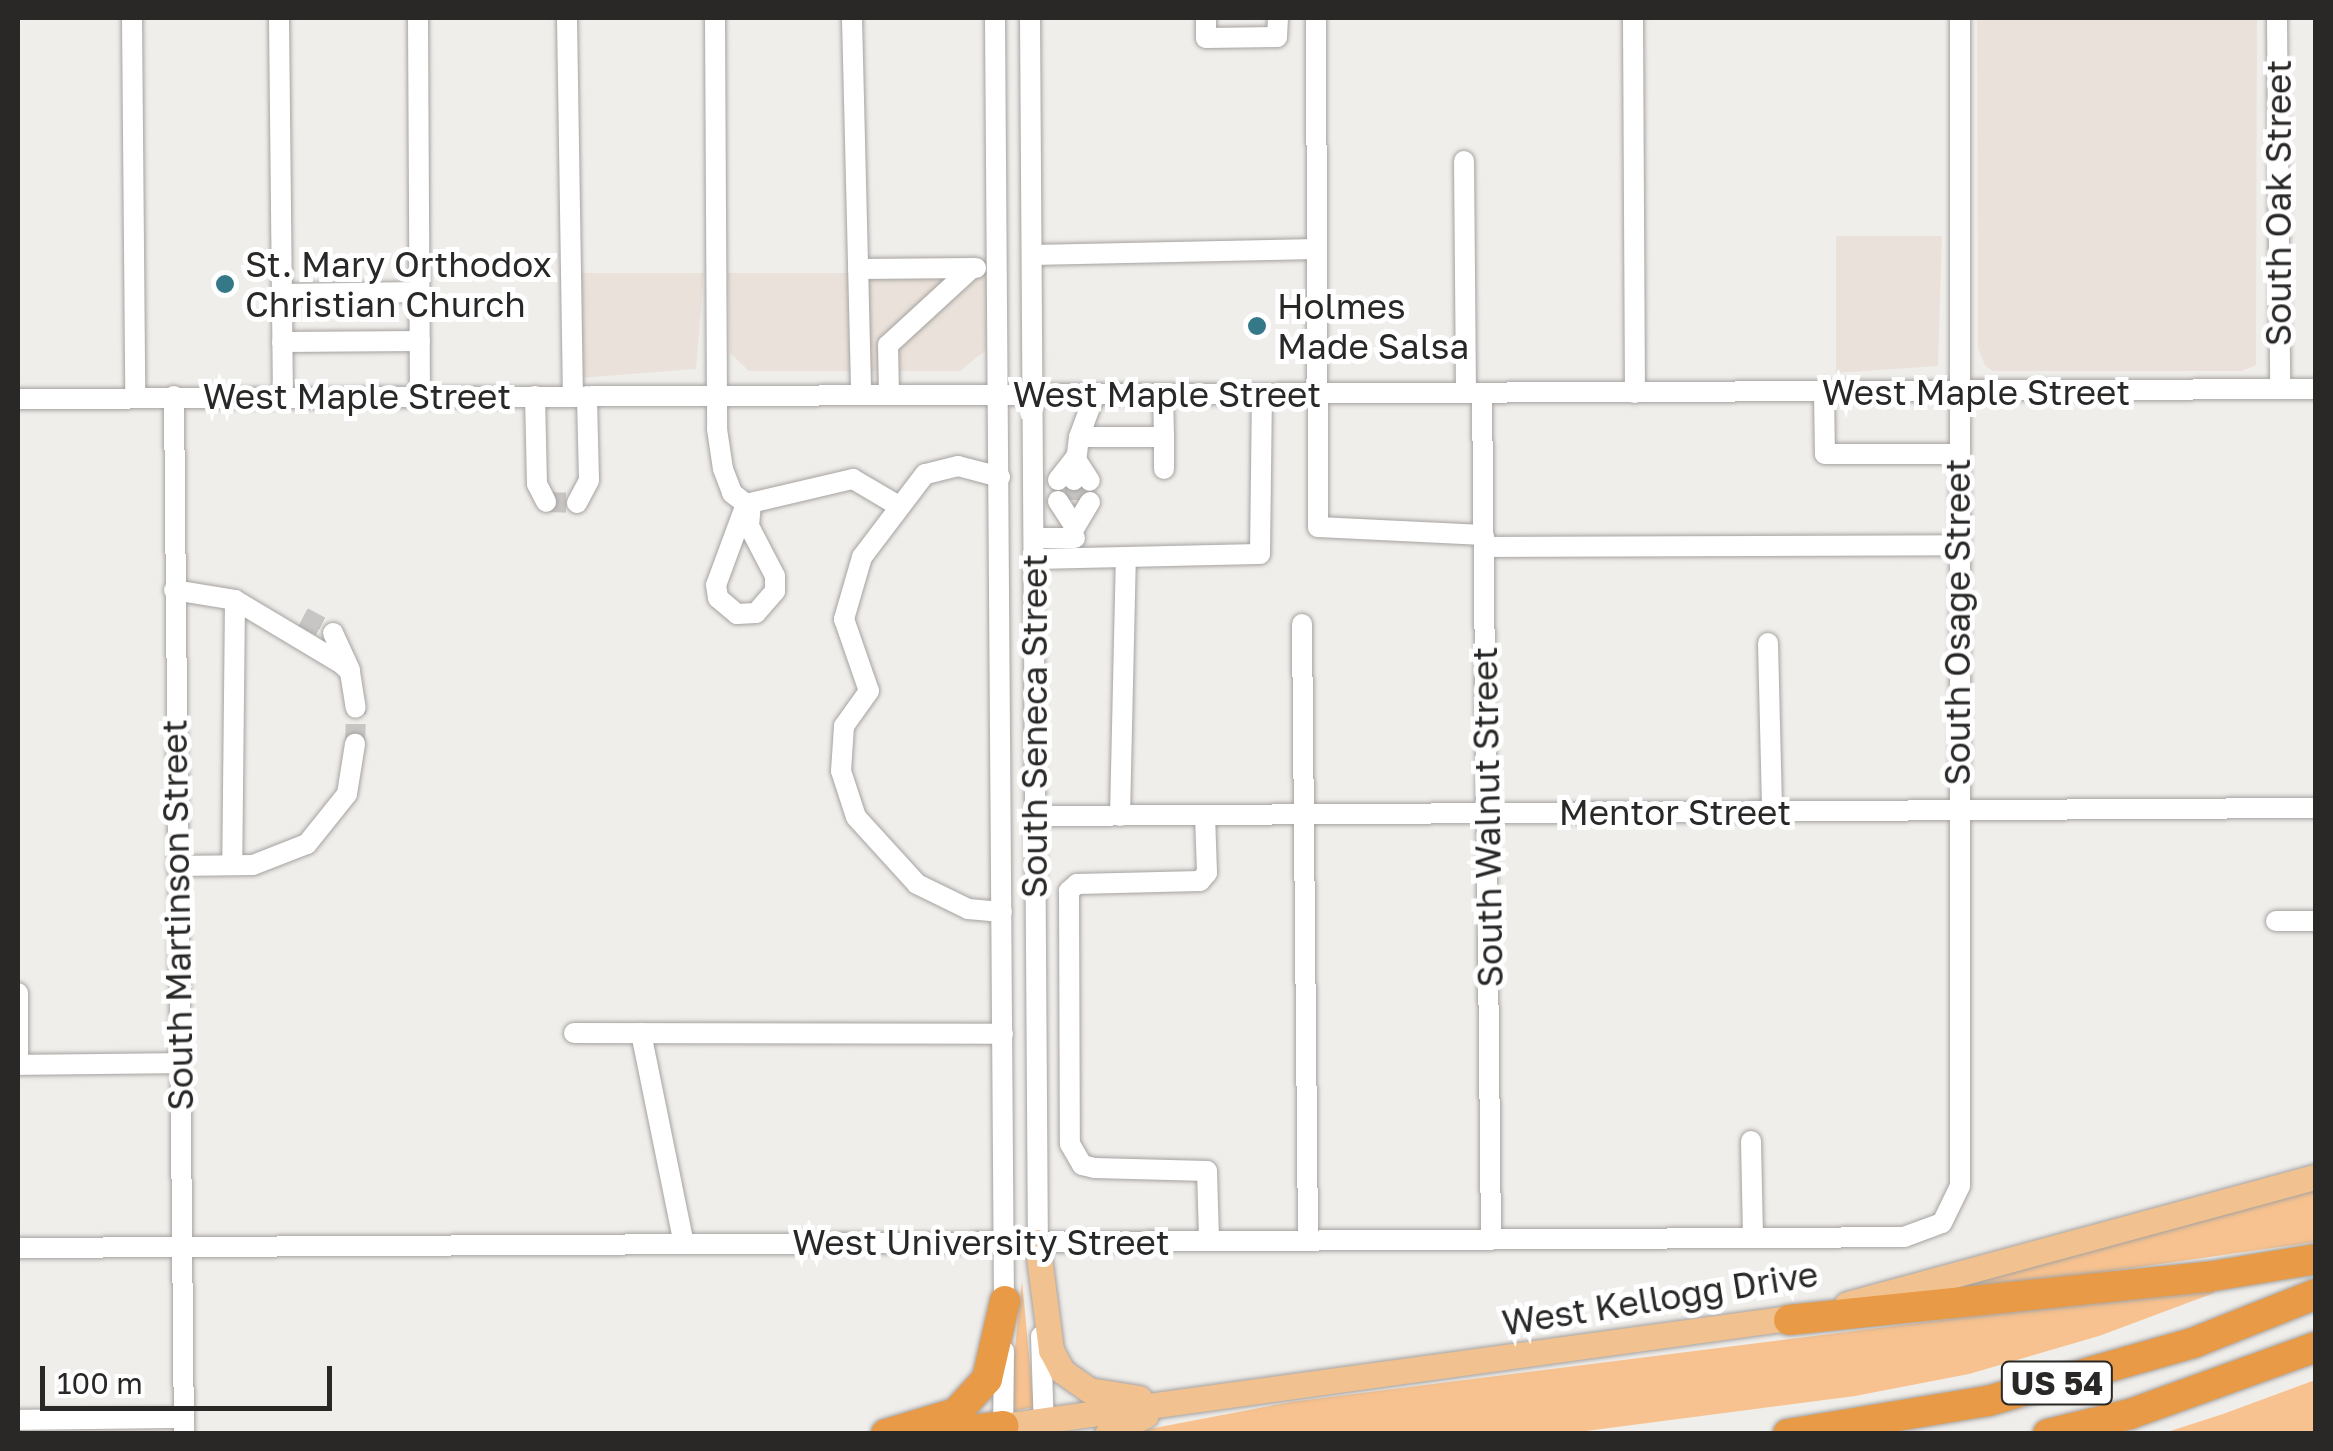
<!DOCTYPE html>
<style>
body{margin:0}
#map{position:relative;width:2333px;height:1451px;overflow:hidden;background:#f0eeeb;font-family:"Golos Text",sans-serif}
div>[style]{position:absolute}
.built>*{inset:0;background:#eae2da}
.green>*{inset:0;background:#f7c28f}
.minor-tunnel>*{height:20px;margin-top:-10px;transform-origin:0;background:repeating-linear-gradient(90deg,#c8c6c4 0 20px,transparent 0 30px)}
.roads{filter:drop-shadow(0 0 2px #a5a2a0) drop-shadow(0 0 2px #a5a2a0)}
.minor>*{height:20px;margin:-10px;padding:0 10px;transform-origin:10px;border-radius:10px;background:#fff}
.major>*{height:25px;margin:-12.5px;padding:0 12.5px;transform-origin:12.5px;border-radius:12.5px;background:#f1c290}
.highway>*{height:30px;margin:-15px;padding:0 15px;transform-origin:15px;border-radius:15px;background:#e89a46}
.dots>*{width:28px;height:28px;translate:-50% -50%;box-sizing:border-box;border:5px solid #fff;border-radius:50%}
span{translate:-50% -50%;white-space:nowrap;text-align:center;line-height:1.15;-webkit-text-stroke:10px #fff;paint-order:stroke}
.shield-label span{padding:2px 8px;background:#fff;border:2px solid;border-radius:8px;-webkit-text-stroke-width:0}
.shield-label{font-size:32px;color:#292827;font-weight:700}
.street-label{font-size:35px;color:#292827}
.poi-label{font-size:35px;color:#292827}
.left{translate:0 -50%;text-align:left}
.frame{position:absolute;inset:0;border:20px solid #292827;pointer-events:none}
.scale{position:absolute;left:40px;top:1366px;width:292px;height:45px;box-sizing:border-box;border:5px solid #292827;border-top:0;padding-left:12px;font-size:30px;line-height:35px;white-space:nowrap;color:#292827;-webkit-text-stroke:8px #fff;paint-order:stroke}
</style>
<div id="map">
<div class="built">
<i style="clip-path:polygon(1977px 18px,2257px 18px,2256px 365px,2242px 371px,1992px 371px,1985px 365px,1978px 349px)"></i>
<i style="clip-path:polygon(1836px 236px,1942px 236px,1938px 366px,1836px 373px)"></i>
<i style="clip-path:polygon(987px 262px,986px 350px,960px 371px,749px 371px,730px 353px,728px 273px,847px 273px,849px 264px)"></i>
<i style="clip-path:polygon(567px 273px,704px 273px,696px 369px,567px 379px)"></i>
</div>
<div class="green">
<i style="clip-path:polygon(2315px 1189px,2315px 1242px,1964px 1292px,1963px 1284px)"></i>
<i style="clip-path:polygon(1022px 1281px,1034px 1407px,1014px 1411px,1012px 1376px)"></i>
<i style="clip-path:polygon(2212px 1286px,2214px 1293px,2099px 1336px,1969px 1374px,1855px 1396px,1563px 1434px,1123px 1434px,1290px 1402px)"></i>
<i style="clip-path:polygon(2315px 1380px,2315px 1433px,2164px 1433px,2223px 1414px)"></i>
</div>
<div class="minor-tunnel">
<i style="left:1074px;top:480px;width:21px;rotate:87deg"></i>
<i style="left:546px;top:502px;width:31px;rotate:2deg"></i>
<i style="left:303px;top:617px;width:34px;rotate:28deg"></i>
<i style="left:355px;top:744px;width:36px;rotate:-88deg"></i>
</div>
<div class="roads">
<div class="minor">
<i style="left:132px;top:18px;width:379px;rotate:89.5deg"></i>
<i style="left:279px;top:18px;width:378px;rotate:89.4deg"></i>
<i style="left:418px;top:18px;width:378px;rotate:89.7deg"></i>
<i style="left:567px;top:18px;width:378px;rotate:89.1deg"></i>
<i style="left:715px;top:18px;width:411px;rotate:89.7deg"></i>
<i style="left:717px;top:429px;width:40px;rotate:81.5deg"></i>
<i style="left:723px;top:469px;width:26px;rotate:69deg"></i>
<i style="left:732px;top:493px;width:18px;rotate:38deg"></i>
<i style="left:746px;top:504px;width:110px;rotate:-13.2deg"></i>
<i style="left:853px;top:479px;width:51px;rotate:30.6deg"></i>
<i style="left:852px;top:18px;width:377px;rotate:88.6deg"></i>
<i style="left:995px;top:18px;width:1294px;rotate:89.6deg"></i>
<i style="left:1030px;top:18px;width:1234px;rotate:89.63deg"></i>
<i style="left:1206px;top:18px;width:20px;rotate:90deg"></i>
<i style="left:1206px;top:38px;width:71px;rotate:-0.8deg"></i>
<i style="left:1277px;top:37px;width:19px;rotate:-87deg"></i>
<i style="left:1316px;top:18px;width:509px;rotate:89.77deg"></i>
<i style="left:1318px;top:527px;width:166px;rotate:2.8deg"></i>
<i style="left:1633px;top:18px;width:375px;rotate:89.7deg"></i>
<i style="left:2277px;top:18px;width:371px;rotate:89.5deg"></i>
<i style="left:1464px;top:161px;width:232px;rotate:89.5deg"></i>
<i style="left:1032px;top:255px;width:285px;rotate:-1.2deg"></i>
<i style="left:858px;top:269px;width:118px;rotate:-0.5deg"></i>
<i style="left:282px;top:294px;width:138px;rotate:-0.8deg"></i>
<i style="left:282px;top:342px;width:138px;rotate:-0.4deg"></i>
<i style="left:1482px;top:393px;width:847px;rotate:89.39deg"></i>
<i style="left:1824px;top:393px;width:61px;rotate:89.1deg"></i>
<i style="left:1825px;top:454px;width:130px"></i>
<i style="left:889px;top:395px;width:50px;rotate:-91.1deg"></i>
<i style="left:888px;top:345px;width:114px;rotate:-42.5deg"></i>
<i style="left:174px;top:396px;width:1038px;rotate:89.45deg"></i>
<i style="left:535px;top:396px;width:88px;rotate:88.7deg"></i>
<i style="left:537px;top:484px;width:20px;rotate:63deg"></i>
<i style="left:18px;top:399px;width:2298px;rotate:-0.25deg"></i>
<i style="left:1079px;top:437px;width:85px"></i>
<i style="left:1164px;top:437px;width:43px;rotate:-91.3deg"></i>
<i style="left:1164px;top:437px;width:32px;rotate:90deg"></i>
<i style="left:1000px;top:477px;width:43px;rotate:-165.3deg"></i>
<i style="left:958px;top:466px;width:34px;rotate:166deg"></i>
<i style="left:925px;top:474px;width:104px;rotate:127.2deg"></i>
<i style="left:862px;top:557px;width:65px;rotate:106.2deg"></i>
<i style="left:844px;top:619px;width:76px;rotate:70.9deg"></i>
<i style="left:869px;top:691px;width:43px;rotate:125.5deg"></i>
<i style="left:844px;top:726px;width:45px;rotate:93.8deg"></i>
<i style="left:841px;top:771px;width:48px;rotate:71.9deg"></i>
<i style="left:856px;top:817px;width:91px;rotate:47.7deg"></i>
<i style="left:917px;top:884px;width:57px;rotate:26.1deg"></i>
<i style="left:968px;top:909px;width:34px;rotate:5deg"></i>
<i style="left:1058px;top:480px;width:28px;rotate:-52deg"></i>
<i style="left:1075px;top:458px;width:27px;rotate:57deg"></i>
<i style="left:1074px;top:480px;width:43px;rotate:-83.4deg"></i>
<i style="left:1079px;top:437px;width:46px;rotate:-69.6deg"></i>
<i style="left:1058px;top:501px;width:31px;rotate:57deg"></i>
<i style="left:1075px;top:527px;width:29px;rotate:-59deg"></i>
<i style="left:577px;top:503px;width:26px;rotate:-62deg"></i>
<i style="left:589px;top:480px;width:84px;rotate:-91.4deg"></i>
<i style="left:746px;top:504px;width:86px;rotate:110.3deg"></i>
<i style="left:716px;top:585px;width:13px;rotate:81deg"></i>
<i style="left:718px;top:598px;width:25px;rotate:40deg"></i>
<i style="left:737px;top:614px;width:19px;rotate:-3deg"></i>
<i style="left:756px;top:613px;width:29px;rotate:-49deg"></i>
<i style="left:775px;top:591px;width:15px;rotate:-90deg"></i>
<i style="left:775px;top:576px;width:56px;rotate:-117.5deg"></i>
<i style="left:749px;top:526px;width:23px;rotate:-85deg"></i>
<i style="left:1034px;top:538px;width:41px"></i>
<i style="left:1484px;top:547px;width:473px;rotate:-0.2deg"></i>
<i style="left:1034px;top:559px;width:226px;rotate:-1.3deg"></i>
<i style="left:1260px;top:554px;width:160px;rotate:-89.3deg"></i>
<i style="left:174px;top:590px;width:62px;rotate:9.3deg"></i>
<i style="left:235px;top:600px;width:265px;rotate:90.6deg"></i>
<i style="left:235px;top:600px;width:125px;rotate:30.9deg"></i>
<i style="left:342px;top:664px;width:11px;rotate:45deg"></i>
<i style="left:350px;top:672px;width:36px;rotate:81deg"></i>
<i style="left:1302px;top:624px;width:616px;rotate:89.44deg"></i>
<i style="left:333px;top:633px;width:41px;rotate:65.3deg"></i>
<i style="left:1768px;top:643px;width:169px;rotate:88.6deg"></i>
<i style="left:1205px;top:815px;width:58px;rotate:88deg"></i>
<i style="left:1207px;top:873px;width:11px;rotate:131deg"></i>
<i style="left:1200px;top:881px;width:123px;rotate:178.6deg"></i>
<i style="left:1077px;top:884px;width:11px;rotate:139deg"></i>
<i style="left:1069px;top:891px;width:253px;rotate:89.8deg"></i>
<i style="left:1070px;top:1144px;width:24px;rotate:60deg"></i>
<i style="left:1082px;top:1165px;width:13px;rotate:13deg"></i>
<i style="left:1095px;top:1168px;width:112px;rotate:1.5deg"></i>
<i style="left:1207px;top:1171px;width:69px;rotate:88.3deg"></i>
<i style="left:1034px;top:816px;width:1282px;rotate:-0.36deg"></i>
<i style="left:1120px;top:816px;width:259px;rotate:-88.7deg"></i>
<i style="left:177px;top:866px;width:76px;rotate:-0.8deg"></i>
<i style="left:253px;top:865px;width:58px;rotate:-21.3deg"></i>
<i style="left:307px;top:844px;width:64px;rotate:-51.3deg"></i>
<i style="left:347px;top:794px;width:51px;rotate:-80.9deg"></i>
<i style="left:2276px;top:921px;width:40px"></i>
<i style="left:18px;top:993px;width:71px;rotate:90deg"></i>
<i style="left:574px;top:1033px;width:429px;rotate:0.1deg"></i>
<i style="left:641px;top:1033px;width:215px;rotate:78.5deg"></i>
<i style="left:18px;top:1065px;width:163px;rotate:-0.7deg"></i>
<i style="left:1751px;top:1141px;width:97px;rotate:88.8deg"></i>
<i style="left:18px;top:1248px;width:1886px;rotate:-0.33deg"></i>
<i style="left:1904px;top:1237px;width:40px;rotate:-20.2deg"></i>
<i style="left:1942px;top:1223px;width:41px;rotate:-64.1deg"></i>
<i style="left:1960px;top:1186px;width:1168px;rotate:-90deg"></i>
<i style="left:1041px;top:1336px;width:98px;rotate:88.2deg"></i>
<i style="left:18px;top:1420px;width:165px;rotate:-0.7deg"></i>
<i style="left:1003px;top:1434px;width:83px;rotate:-89.3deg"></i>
</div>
<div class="major">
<i style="left:1037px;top:1242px;width:109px;rotate:82.6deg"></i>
<i style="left:1051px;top:1350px;width:24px;rotate:62deg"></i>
<i style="left:1062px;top:1371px;width:33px;rotate:35deg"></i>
<i style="left:1089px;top:1390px;width:51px;rotate:9.1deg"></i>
<i style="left:1847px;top:1304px;width:486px;rotate:-15.2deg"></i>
<i style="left:1003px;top:1426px;width:809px;rotate:-7.82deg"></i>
<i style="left:1107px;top:1434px;width:43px;rotate:-26deg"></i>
</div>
<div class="highway">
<i style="left:1789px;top:1320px;width:420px;rotate:-5.9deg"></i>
<i style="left:2207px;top:1277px;width:110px;rotate:-9.4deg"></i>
<i style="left:886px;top:1434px;width:73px;rotate:-16.7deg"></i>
<i style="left:956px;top:1413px;width:46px;rotate:-47.6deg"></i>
<i style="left:987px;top:1379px;width:80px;rotate:-77deg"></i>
<i style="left:943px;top:1434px;width:61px;rotate:-7.6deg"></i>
<i style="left:1788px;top:1434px;width:203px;rotate:-9.4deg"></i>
<i style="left:1988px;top:1401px;width:213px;rotate:-15.8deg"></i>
<i style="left:2193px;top:1343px;width:132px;rotate:-21.7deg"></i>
<i style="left:2048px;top:1434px;width:84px;rotate:-13.7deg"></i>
<i style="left:2130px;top:1414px;width:198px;rotate:-19.8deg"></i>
</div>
</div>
<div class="dots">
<i style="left:225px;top:284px;background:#357989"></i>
<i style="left:1257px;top:326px;background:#357989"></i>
</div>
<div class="shield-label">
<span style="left:2057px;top:1383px">US 54</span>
</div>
<div class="street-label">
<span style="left:2278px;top:203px;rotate:-90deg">South Oak Street</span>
<span style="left:1976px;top:392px">West Maple Street</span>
<span style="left:1167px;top:394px">West Maple Street</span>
<span style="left:357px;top:396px">West Maple Street</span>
<span style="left:1957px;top:622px;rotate:-90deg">South Osage Street</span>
<span style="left:1034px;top:726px;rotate:-90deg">South Seneca Street</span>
<span style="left:1675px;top:812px">Mentor Street</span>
<span style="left:1487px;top:817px;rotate:-91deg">South Walnut Street</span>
<span style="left:177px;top:915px;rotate:-91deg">South Martinson Street</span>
<span style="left:981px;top:1242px">West University Street</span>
<span style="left:1660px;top:1298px;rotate:-9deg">West Kellogg Drive</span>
</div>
<div class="poi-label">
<span class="left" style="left:245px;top:284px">St. Mary Orthodox<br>Christian Church</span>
<span class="left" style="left:1277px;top:326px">Holmes<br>Made Salsa</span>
</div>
<div class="frame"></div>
<div class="scale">100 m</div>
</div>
